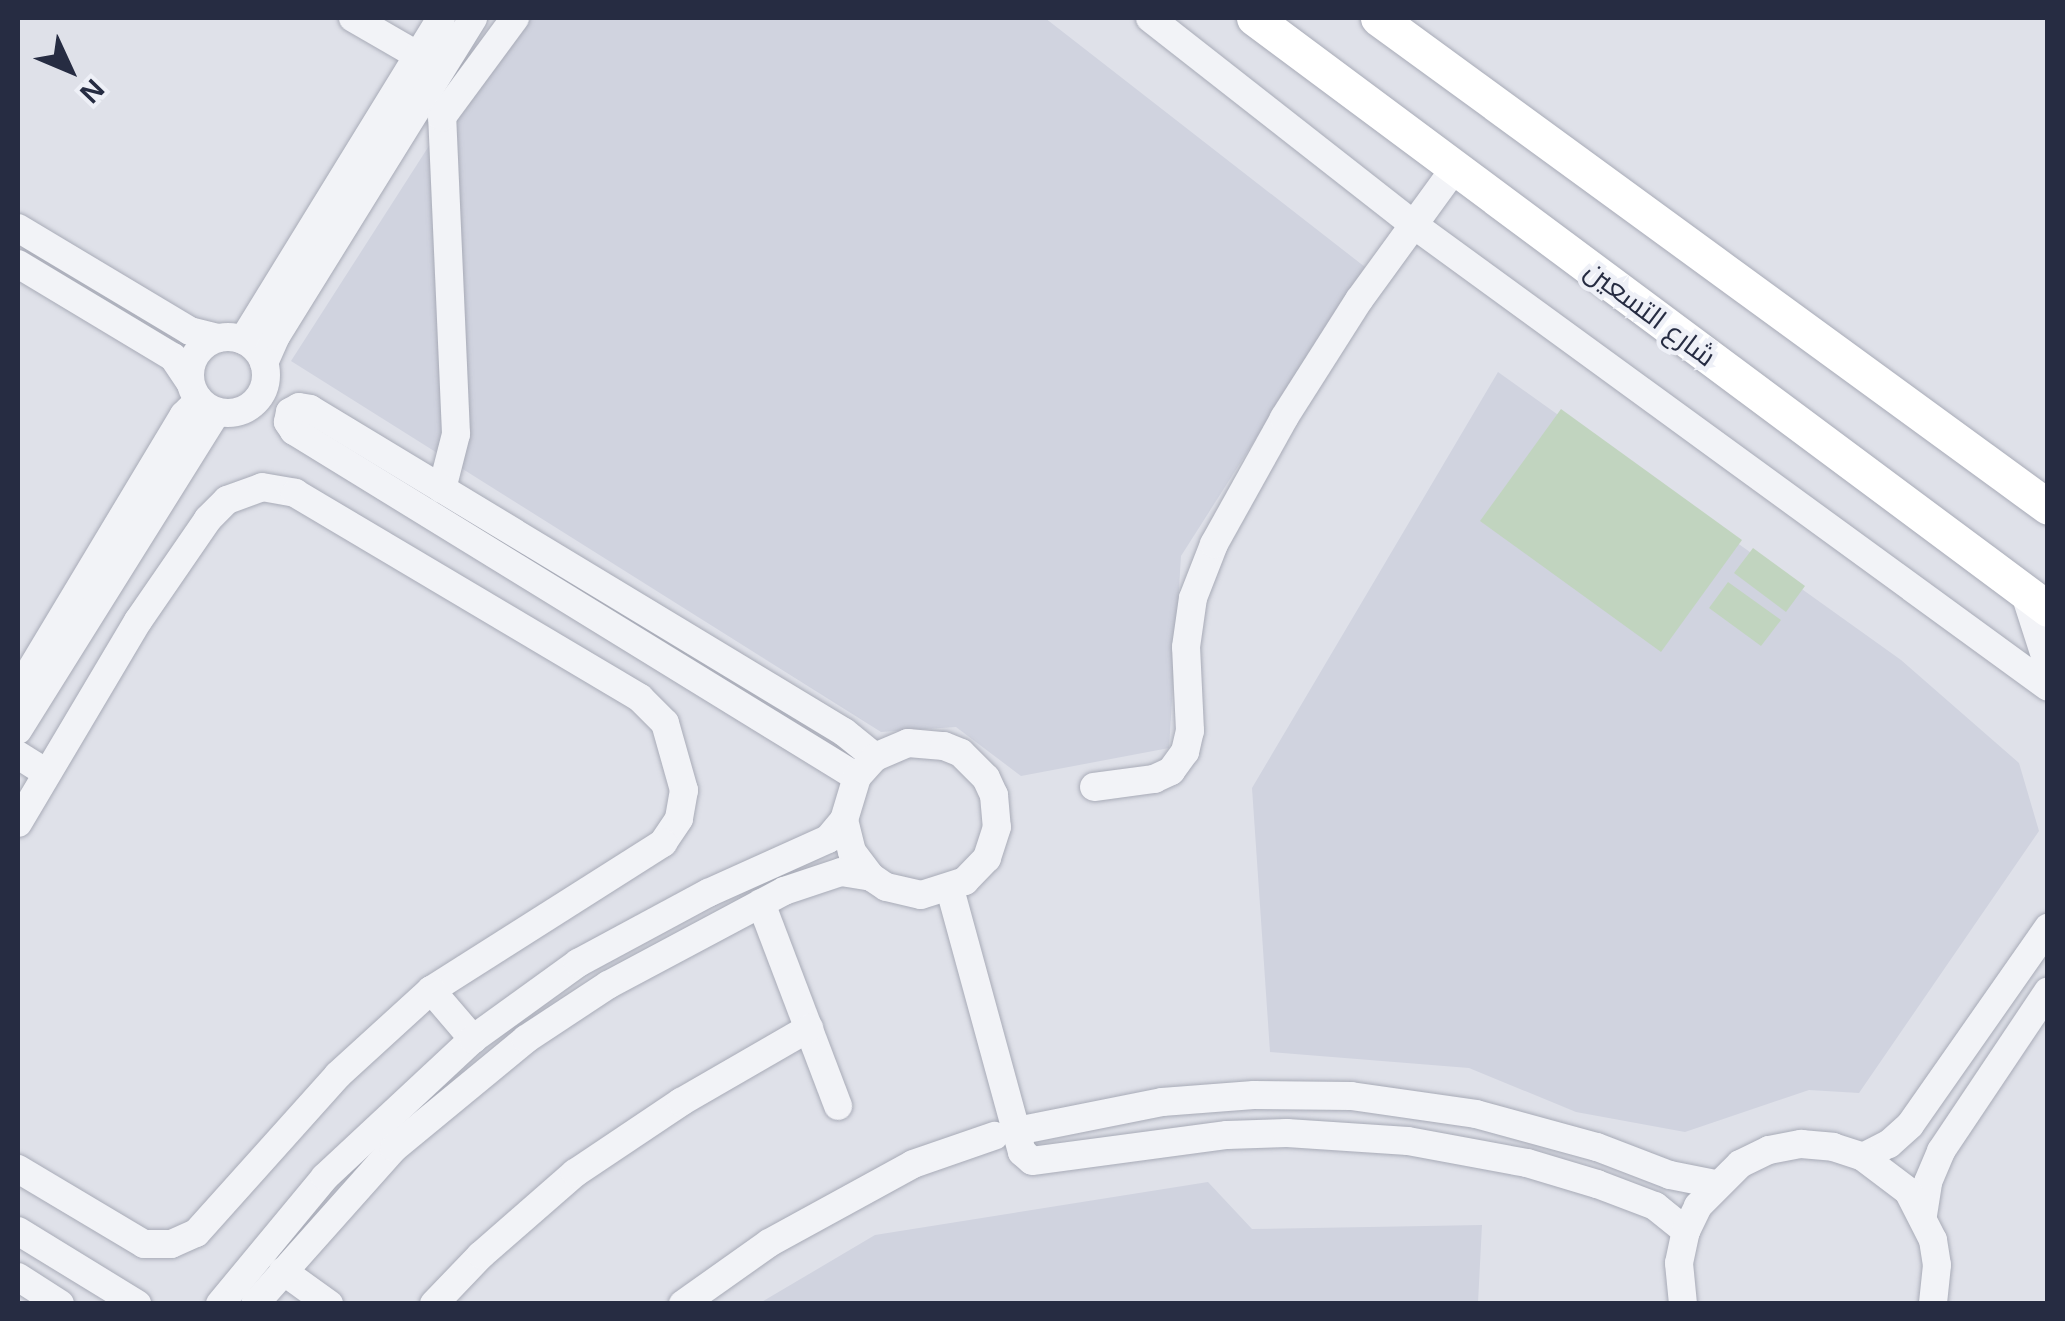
<!DOCTYPE html>
<meta charset="utf-8">
<style>
body{margin:0}
#map{position:relative;width:2065px;height:1321px;overflow:hidden;background:#dfe1e9;font-family:Helvetica,Cairo,sans-serif}
div>[style]{position:absolute}
.built>*{inset:0;background:#d0d3df}
.green>*{inset:0;background:#c1d4bf}
.roads{filter:drop-shadow(0 0 2px #a8abb7) drop-shadow(0 0 2px #a8abb7)}
.minor>*{height:28px;margin:-14px;padding:0 14px;transform-origin:14px;border-radius:14px;background:#f2f3f7}
.minor>.ring{margin:-14px;padding:0;box-sizing:content-box;background:none;border:28px solid #f2f3f7;border-radius:50%}
.major>*{height:35px;margin:-17.5px;padding:0 17.5px;transform-origin:17.5px;border-radius:17.5px;background:#fff}
span{translate:-50% -50%;white-space:nowrap;text-align:center;line-height:1.15;-webkit-text-stroke:9px #eef0f7;paint-order:stroke}
.street-label{font-size:28px;color:#262c42}
.frame{position:absolute;inset:0;border:20px solid #262c42;pointer-events:none}
.north{position:absolute;left:20px;top:20px;width:100px;height:100px;-webkit-text-stroke:8px #eef0f7;paint-order:stroke;rotate:134deg;font-size:28px;font-weight:700;line-height:40px;text-align:center;color:#262c42}
.north::after{content:'';display:block;margin:auto;width:35px;height:45px;background:#262c42;clip-path:polygon(50% 0,100% 100%,50% 72%,0 100%)}
</style>
<div id="map">
<div class="built">
<i style="clip-path:polygon(511px 18px,1045px 18px,1365px 267px,1181px 556px,1169px 748px,1021px 776px,956px 727px,881px 732px,291px 361px)"></i>
<i style="clip-path:polygon(1498px 372px,1901px 660px,2019px 763px,2039px 831px,1859px 1093px,1809px 1090px,1685px 1132px,1576px 1112px,1469px 1068px,1270px 1052px,1252px 788px)"></i>
<i style="clip-path:polygon(1208px 1182px,1252px 1229px,1482px 1225px,1478px 1303px,760px 1303px,875px 1235px)"></i>
</div>
<div class="green">
<i style="clip-path:polygon(1561px 409px,1742px 540px,1661px 652px,1480px 521px)"></i>
<i style="clip-path:polygon(1753px 548px,1805px 586px,1786px 612px,1734px 573px)"></i>
<i style="clip-path:polygon(1728px 582px,1781px 620px,1761px 646px,1709px 608px)"></i>
</div>
<div class="roads">
<div class="minor">
<i style="left:353px;top:18px;width:90px;rotate:30deg"></i>
<i style="left:1150px;top:18px;width:335px;rotate:38.1deg"></i>
<i style="left:1414px;top:225px;width:784px;rotate:36.08deg"></i>
<i style="left:18px;top:228px;width:200px;rotate:30.9deg"></i>
<i style="left:190px;top:331px;width:29px;rotate:14deg"></i>
<i style="left:18px;top:264px;width:181px;rotate:31deg"></i>
<i style="left:173px;top:357px;width:30px;rotate:56deg"></i>
<i class="ring" style="left:190px;top:337px;width:48px;height:48px"></i>
<i style="left:243px;top:340px;width:378px;rotate:-58.4deg"></i>
<i style="left:264px;top:363px;width:30px;rotate:-66deg"></i>
<i style="left:276px;top:336px;width:374px;rotate:-58.2deg"></i>
<i style="left:442px;top:489px;width:57px;rotate:-75.7deg"></i>
<i style="left:456px;top:434px;width:317px;rotate:-92.5deg"></i>
<i style="left:442px;top:117px;width:123px;rotate:-53.6deg"></i>
<i style="left:2025px;top:594px;width:75px;rotate:72.1deg"></i>
<i style="left:18px;top:691px;width:322px;rotate:-59deg"></i>
<i style="left:184px;top:415px;width:21px;rotate:-45deg"></i>
<i style="left:18px;top:730px;width:375px;rotate:-58deg"></i>
<i style="left:18px;top:755px;width:34px;rotate:32deg"></i>
<i style="left:857px;top:777px;width:661px;rotate:-148.43deg"></i>
<i style="left:294px;top:431px;width:11px;rotate:-124deg"></i>
<i style="left:288px;top:422px;width:10px;rotate:-79deg"></i>
<i style="left:290px;top:412px;width:10px;rotate:-29deg"></i>
<i style="left:299px;top:407px;width:11px;rotate:10deg"></i>
<i style="left:310px;top:409px;width:624px;rotate:31.17deg"></i>
<i style="left:844px;top:732px;width:40px;rotate:39deg"></i>
<i style="left:1094px;top:787px;width:61px;rotate:-7.6deg"></i>
<i style="left:1154px;top:779px;width:19px;rotate:-25deg"></i>
<i style="left:1171px;top:771px;width:24px;rotate:-54deg"></i>
<i style="left:1185px;top:752px;width:22px;rotate:-77deg"></i>
<i style="left:1190px;top:731px;width:84px;rotate:-92.7deg"></i>
<i style="left:1186px;top:647px;width:49px;rotate:-81.9deg"></i>
<i style="left:1193px;top:598px;width:58px;rotate:-68.7deg"></i>
<i style="left:1214px;top:544px;width:144px;rotate:-60.9deg"></i>
<i style="left:1284px;top:418px;width:140px;rotate:-57.6deg"></i>
<i style="left:1359px;top:300px;width:163px;rotate:-54deg"></i>
<i style="left:18px;top:823px;width:235px;rotate:-59.3deg"></i>
<i style="left:138px;top:621px;width:124px;rotate:-55.5deg"></i>
<i style="left:208px;top:519px;width:27px;rotate:-45deg"></i>
<i style="left:227px;top:500px;width:37px;rotate:-20deg"></i>
<i style="left:262px;top:487px;width:34px;rotate:10deg"></i>
<i style="left:295px;top:493px;width:401px;rotate:30.7deg"></i>
<i style="left:640px;top:698px;width:35px;rotate:45deg"></i>
<i style="left:665px;top:723px;width:70px;rotate:74.2deg"></i>
<i style="left:684px;top:790px;width:29px;rotate:100deg"></i>
<i style="left:679px;top:819px;width:29px;rotate:124deg"></i>
<i style="left:663px;top:843px;width:275px;rotate:147.6deg"></i>
<i style="left:431px;top:990px;width:126px;rotate:137.6deg"></i>
<i style="left:338px;top:1075px;width:212px;rotate:131.9deg"></i>
<i style="left:196px;top:1233px;width:27px;rotate:156deg"></i>
<i style="left:171px;top:1244px;width:27px;rotate:180deg"></i>
<i style="left:144px;top:1244px;width:147px;rotate:-149.2deg"></i>
<i style="left:950px;top:889px;width:273px;rotate:74.7deg"></i>
<i style="left:1022px;top:1152px;width:13px;rotate:42deg"></i>
<i style="left:1032px;top:1161px;width:197px;rotate:-7.6deg"></i>
<i style="left:1227px;top:1135px;width:60px;rotate:-1.9deg"></i>
<i style="left:1287px;top:1133px;width:121px;rotate:3.8deg"></i>
<i style="left:1408px;top:1141px;width:121px;rotate:10.5deg"></i>
<i style="left:1527px;top:1163px;width:73px;rotate:16.7deg"></i>
<i style="left:1597px;top:1184px;width:62px;rotate:20.8deg"></i>
<i style="left:1655px;top:1206px;width:40px;rotate:39deg"></i>
<i style="left:761px;top:903px;width:217px;rotate:69.2deg"></i>
<i style="left:431px;top:990px;width:65px;rotate:49.4deg"></i>
<i style="left:1017px;top:1131px;width:148px;rotate:-11.3deg"></i>
<i style="left:1162px;top:1102px;width:92px;rotate:-4.4deg"></i>
<i style="left:1254px;top:1095px;width:97px;rotate:0.6deg"></i>
<i style="left:1351px;top:1096px;width:126px;rotate:8.2deg"></i>
<i style="left:1476px;top:1114px;width:125px;rotate:15.3deg"></i>
<i style="left:1597px;top:1147px;width:78px;rotate:21deg"></i>
<i style="left:1670px;top:1175px;width:46px;rotate:11.3deg"></i>
<i style="left:1863px;top:1157px;width:29px;rotate:-27deg"></i>
<i style="left:1889px;top:1144px;width:28px;rotate:-42deg"></i>
<i style="left:1910px;top:1125px;width:241px;rotate:-55deg"></i>
<i style="left:1923px;top:1215px;width:33px;rotate:-81deg"></i>
<i style="left:1928px;top:1182px;width:34px;rotate:-67deg"></i>
<i style="left:1941px;top:1151px;width:192px;rotate:-56.2deg"></i>
<i style="left:18px;top:1231px;width:140px;rotate:31.5deg"></i>
<i style="left:283px;top:1271px;width:57px;rotate:35.7deg"></i>
<i style="left:18px;top:1277px;width:50px;rotate:32.7deg"></i>
<i style="left:220px;top:1304px;width:165px;rotate:-50.4deg"></i>
<i style="left:325px;top:1177px;width:202px;rotate:-43deg"></i>
<i style="left:473px;top:1039px;width:130px;rotate:-35.9deg"></i>
<i style="left:578px;top:963px;width:148px;rotate:-28.3deg"></i>
<i style="left:708px;top:893px;width:132px;rotate:-24.2deg"></i>
<i style="left:828px;top:839px;width:25px;rotate:-50deg"></i>
<i style="left:844px;top:820px;width:45px;rotate:-73.2deg"></i>
<i style="left:857px;top:777px;width:27px;rotate:-48deg"></i>
<i style="left:875px;top:757px;width:36px;rotate:-23deg"></i>
<i style="left:908px;top:743px;width:36px;rotate:5deg"></i>
<i style="left:944px;top:746px;width:18px;rotate:22deg"></i>
<i style="left:961px;top:753px;width:35px;rotate:45deg"></i>
<i style="left:986px;top:778px;width:19px;rotate:65deg"></i>
<i style="left:994px;top:795px;width:32px;rotate:85deg"></i>
<i style="left:997px;top:827px;width:33px;rotate:108deg"></i>
<i style="left:987px;top:858px;width:32px;rotate:134deg"></i>
<i style="left:965px;top:881px;width:46px;rotate:162.3deg"></i>
<i style="left:921px;top:895px;width:36px;rotate:-167deg"></i>
<i style="left:886px;top:887px;width:18px;rotate:-146deg"></i>
<i style="left:871px;top:877px;width:31px;rotate:-127deg"></i>
<i style="left:852px;top:852px;width:33px;rotate:-104deg"></i>
<i style="left:255px;top:1304px;width:209px;rotate:-48.3deg"></i>
<i style="left:394px;top:1148px;width:171px;rotate:-39.5deg"></i>
<i style="left:526px;top:1039px;width:98px;rotate:-33.4deg"></i>
<i style="left:608px;top:985px;width:200px;rotate:-28.1deg"></i>
<i style="left:784px;top:891px;width:60px;rotate:-18.4deg"></i>
<i style="left:841px;top:872px;width:30px;rotate:9deg"></i>
<i style="left:434px;top:1304px;width:68px;rotate:-46.2deg"></i>
<i style="left:481px;top:1255px;width:125px;rotate:-41.1deg"></i>
<i style="left:575px;top:1173px;width:128px;rotate:-33.8deg"></i>
<i style="left:681px;top:1102px;width:148px;rotate:-30deg"></i>
<i style="left:683px;top:1304px;width:105px;rotate:-35.3deg"></i>
<i style="left:769px;top:1243px;width:164px;rotate:-28.7deg"></i>
<i style="left:913px;top:1164px;width:86px;rotate:-19.1deg"></i>
<i style="left:1683px;top:1304px;width:41px;rotate:-95.6deg"></i>
<i style="left:1679px;top:1263px;width:33px;rotate:-78deg"></i>
<i style="left:1686px;top:1231px;width:28px;rotate:-64deg"></i>
<i style="left:1698px;top:1206px;width:59px;rotate:-45deg"></i>
<i style="left:1740px;top:1164px;width:32px;rotate:-26deg"></i>
<i style="left:1769px;top:1150px;width:33px;rotate:-11deg"></i>
<i style="left:1801px;top:1144px;width:32px;rotate:5deg"></i>
<i style="left:1833px;top:1147px;width:32px;rotate:18deg"></i>
<i style="left:1863px;top:1157px;width:56px;rotate:37.1deg"></i>
<i style="left:1908px;top:1191px;width:55px;rotate:63deg"></i>
<i style="left:1933px;top:1240px;width:25px;rotate:81deg"></i>
<i style="left:1937px;top:1265px;width:39px;rotate:96deg"></i>
</div>
<div class="major">
<i style="left:1254px;top:18px;width:990px;rotate:36.66deg"></i>
<i style="left:1378px;top:18px;width:829px;rotate:36.12deg"></i>
</div>
</div>
<div class="street-label">
<span style="left:1650px;top:314px;rotate:37deg">شارع التسعين</span>
</div>
<div class="frame"></div>
<div class="north">N</div>
</div>
